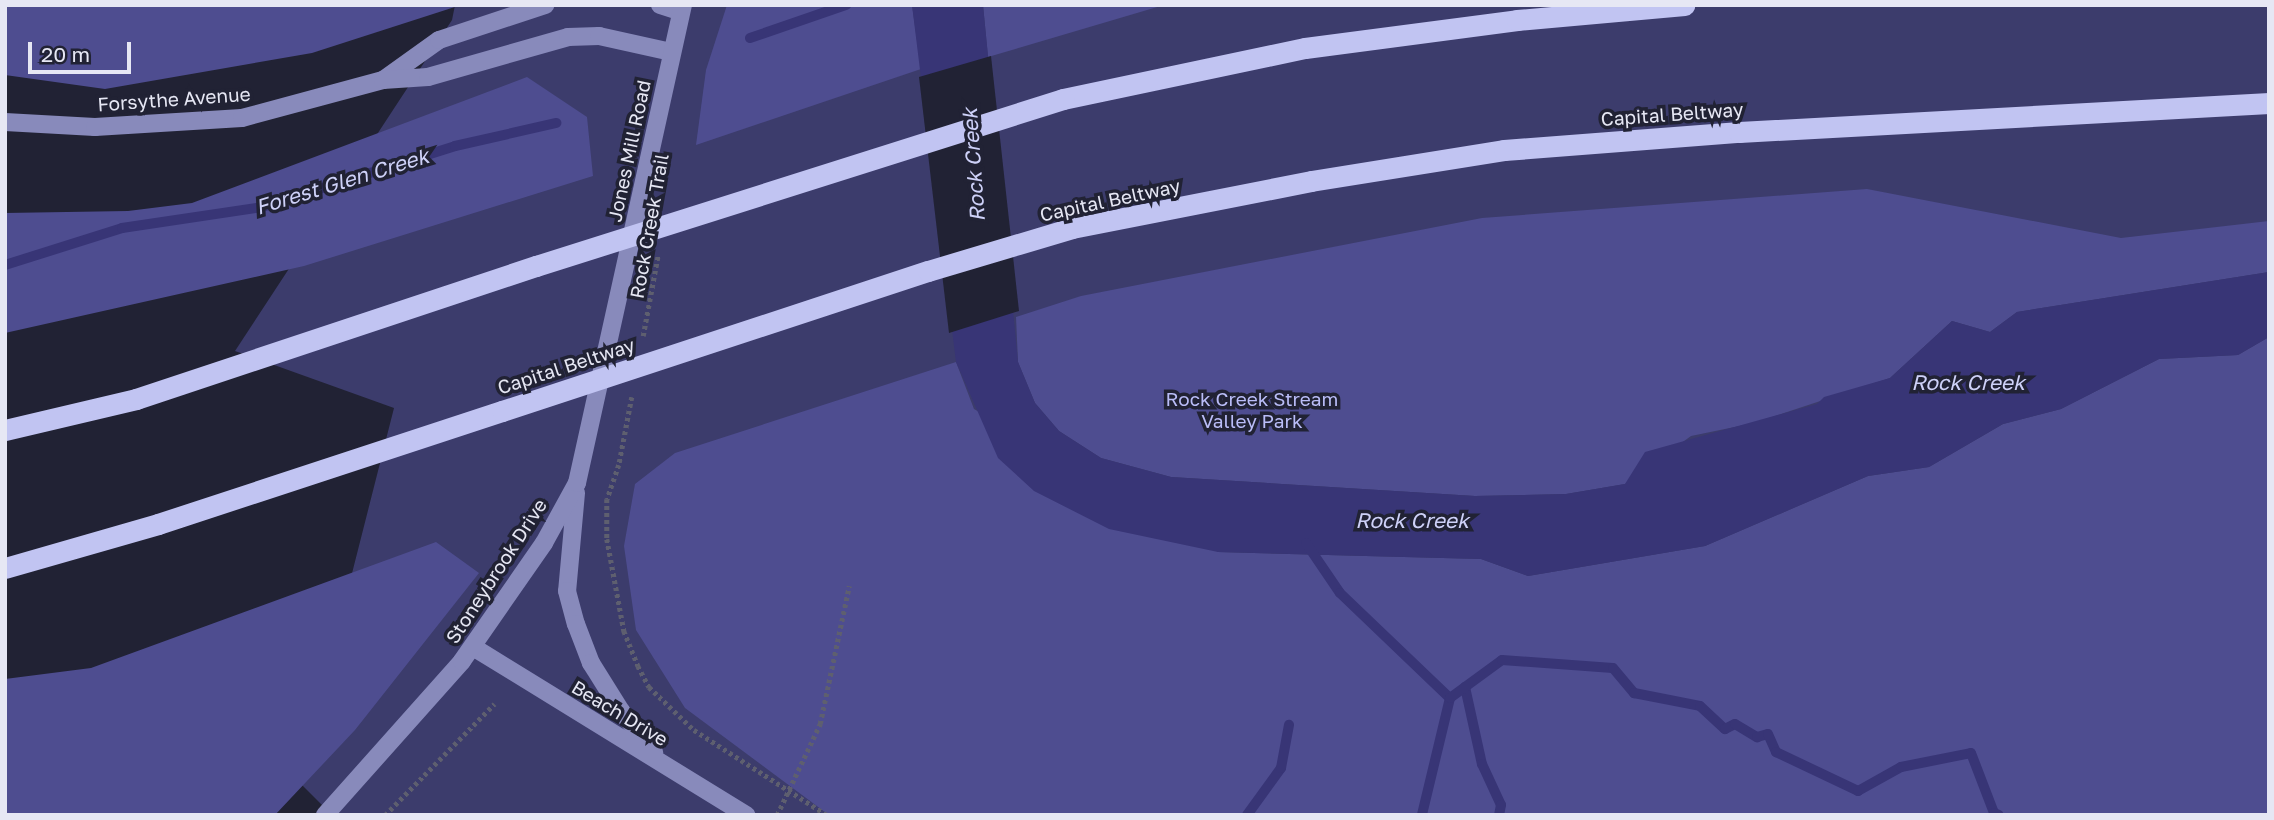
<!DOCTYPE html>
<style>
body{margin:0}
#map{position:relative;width:2274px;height:820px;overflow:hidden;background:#212234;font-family:"Golos Text",sans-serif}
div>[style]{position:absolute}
.green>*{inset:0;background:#3c3c6c}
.forest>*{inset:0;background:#4e4d90}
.water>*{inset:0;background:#383576}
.pier>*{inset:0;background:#212234}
.stream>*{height:10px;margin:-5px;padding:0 5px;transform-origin:5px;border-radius:5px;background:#383576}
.path>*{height:4.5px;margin-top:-2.25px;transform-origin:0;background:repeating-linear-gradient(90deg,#5e5f6f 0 3.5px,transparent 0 7px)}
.secondary>*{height:18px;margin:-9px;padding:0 9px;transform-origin:9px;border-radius:9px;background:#888abb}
.highway>*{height:21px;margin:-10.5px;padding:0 10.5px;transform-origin:10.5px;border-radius:10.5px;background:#c1c4f2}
.highway-bridge>*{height:21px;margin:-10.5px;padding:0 10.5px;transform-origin:10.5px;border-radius:10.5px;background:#c1c4f2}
span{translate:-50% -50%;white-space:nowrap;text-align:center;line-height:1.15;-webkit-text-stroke:7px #212234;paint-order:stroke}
.street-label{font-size:19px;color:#e6e7f4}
.park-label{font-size:19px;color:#babdf8}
.water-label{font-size:21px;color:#ced1f8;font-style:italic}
.frame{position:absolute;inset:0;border:7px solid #e6e7f4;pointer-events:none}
.scale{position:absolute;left:28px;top:42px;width:103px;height:32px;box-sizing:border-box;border:4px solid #e6e7f4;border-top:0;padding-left:9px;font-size:21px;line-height:24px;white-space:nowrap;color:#e6e7f4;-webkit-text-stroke:5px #212234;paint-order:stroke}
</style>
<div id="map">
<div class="green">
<i style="clip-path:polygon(455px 5px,2269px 5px,2269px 815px,332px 815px,299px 782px,394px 408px,235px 351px,452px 20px)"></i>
</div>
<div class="forest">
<i style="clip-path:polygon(5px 5px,461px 5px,312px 53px,105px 89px,5px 75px)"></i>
<i style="clip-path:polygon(727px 5px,912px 5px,921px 69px,696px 145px,706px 70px)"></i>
<i style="clip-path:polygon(983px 5px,1164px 5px,988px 57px)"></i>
<i style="clip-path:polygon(527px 77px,587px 117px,593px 176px,304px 266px,5px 333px,5px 213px,128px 211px,192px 203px)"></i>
<i style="clip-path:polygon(1867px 189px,2121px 238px,2269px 221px,2269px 272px,2017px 312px,1990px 332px,1952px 321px,1890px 378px,1754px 423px,1691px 436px,1625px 484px,1566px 494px,1475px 496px,1171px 477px,1101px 458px,1059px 431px,1035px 403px,1018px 362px,1016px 317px,1081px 296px,1482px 218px)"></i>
<i style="clip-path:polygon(2269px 337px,2269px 815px,829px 815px,685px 708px,636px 630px,624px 546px,635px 484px,675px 453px,956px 362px,974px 409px,1218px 552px,1481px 559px,1528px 576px,1705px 546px,1868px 476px,1929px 467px,2003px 424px,2061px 409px,2159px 359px,2238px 355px)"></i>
<i style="clip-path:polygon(436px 542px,479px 573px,355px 730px,275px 815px,5px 815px,5px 679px,91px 668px)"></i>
</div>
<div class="water">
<i style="clip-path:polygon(912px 5px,983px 5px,1018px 362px,1035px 403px,1059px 431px,1101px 458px,1171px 477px,1475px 496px,1566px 494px,1625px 484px,1645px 452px,1817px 404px,1824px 397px,1890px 378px,1952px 321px,1990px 332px,2017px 312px,2269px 272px,2269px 337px,2238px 355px,2159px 359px,2061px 409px,2003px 424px,1929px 467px,1868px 476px,1705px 546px,1528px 576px,1481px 559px,1218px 552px,1109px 529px,1034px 491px,998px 458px,956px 362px)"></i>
</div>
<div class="pier">
<i style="clip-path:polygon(991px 56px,1019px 311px,949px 333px,919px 77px)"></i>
</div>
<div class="stream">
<i style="left:750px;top:38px;width:102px;rotate:-19deg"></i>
<i style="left:5px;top:265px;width:123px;rotate:-17.5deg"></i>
<i style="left:122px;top:228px;width:142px;rotate:-8.5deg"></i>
<i style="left:262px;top:207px;width:202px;rotate:-17.5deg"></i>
<i style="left:455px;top:146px;width:104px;rotate:-12.8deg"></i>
<i style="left:1306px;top:543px;width:60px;rotate:55.8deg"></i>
<i style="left:1340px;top:593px;width:152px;rotate:43.7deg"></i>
<i style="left:1450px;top:698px;width:120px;rotate:103.5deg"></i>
<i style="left:1465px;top:687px;width:79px;rotate:77.6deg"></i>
<i style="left:1482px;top:764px;width:45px;rotate:65.1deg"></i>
<i style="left:1501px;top:805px;width:10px;rotate:101deg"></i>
<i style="left:1450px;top:698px;width:64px;rotate:-36.2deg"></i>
<i style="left:1502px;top:660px;width:111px;rotate:4.1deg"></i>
<i style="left:1613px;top:668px;width:33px;rotate:50deg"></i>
<i style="left:1634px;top:693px;width:67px;rotate:11.1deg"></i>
<i style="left:1700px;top:706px;width:34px;rotate:43deg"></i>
<i style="left:1725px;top:729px;width:11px;rotate:-27deg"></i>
<i style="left:1735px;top:724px;width:26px;rotate:31deg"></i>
<i style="left:1757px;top:737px;width:11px;rotate:-15deg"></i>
<i style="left:1768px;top:734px;width:20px;rotate:66deg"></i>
<i style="left:1776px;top:752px;width:91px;rotate:25.4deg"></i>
<i style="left:1858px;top:791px;width:49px;rotate:-29.2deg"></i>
<i style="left:1901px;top:767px;width:71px;rotate:-11.3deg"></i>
<i style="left:1971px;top:753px;width:64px;rotate:69deg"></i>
<i style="left:1994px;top:813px;width:5px;rotate:22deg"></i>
<i style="left:1247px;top:815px;width:58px;rotate:-54.1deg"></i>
<i style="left:1281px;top:768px;width:44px;rotate:-79.5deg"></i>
</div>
<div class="path">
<i style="left:643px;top:336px;width:82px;rotate:-79.5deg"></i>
<i style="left:632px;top:397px;width:69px;rotate:100.8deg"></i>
<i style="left:619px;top:465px;width:36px;rotate:109deg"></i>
<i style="left:607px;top:499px;width:40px;rotate:90deg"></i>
<i style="left:607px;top:539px;width:94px;rotate:79.5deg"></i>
<i style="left:624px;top:631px;width:38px;rotate:68deg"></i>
<i style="left:638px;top:666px;width:24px;rotate:62deg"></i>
<i style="left:649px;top:687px;width:62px;rotate:43.7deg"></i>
<i style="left:694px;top:730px;width:158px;rotate:32.6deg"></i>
<i style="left:385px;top:815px;width:156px;rotate:-45.5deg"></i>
<i style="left:777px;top:815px;width:101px;rotate:-64.7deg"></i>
<i style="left:820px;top:724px;width:141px;rotate:-78.1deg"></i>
</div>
<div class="secondary">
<i style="left:660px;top:5px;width:22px;rotate:18deg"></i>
<i style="left:383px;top:80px;width:69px;rotate:-35.5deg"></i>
<i style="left:439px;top:40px;width:112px;rotate:-18.3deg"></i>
<i style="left:5px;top:122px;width:90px;rotate:3.2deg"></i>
<i style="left:95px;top:127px;width:147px;rotate:-3.5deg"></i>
<i style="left:242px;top:118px;width:146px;rotate:-15.1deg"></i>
<i style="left:383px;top:80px;width:45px;rotate:-3.8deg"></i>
<i style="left:428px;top:77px;width:146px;rotate:-15.9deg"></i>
<i style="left:568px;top:37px;width:31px;rotate:-2deg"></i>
<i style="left:599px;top:36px;width:74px;rotate:12.5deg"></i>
<i style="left:576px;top:493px;width:98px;rotate:95.2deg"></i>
<i style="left:567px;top:591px;width:34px;rotate:75deg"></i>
<i style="left:576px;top:624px;width:42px;rotate:69deg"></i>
<i style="left:591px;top:663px;width:57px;rotate:58deg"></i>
<i style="left:621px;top:711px;width:53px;rotate:51.2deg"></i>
<i style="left:473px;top:647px;width:321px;rotate:31.6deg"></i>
<i style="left:325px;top:815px;width:206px;rotate:-48.3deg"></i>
<i style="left:462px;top:661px;width:144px;rotate:-55.2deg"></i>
<i style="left:544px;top:543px;width:68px;rotate:-61.2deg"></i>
<i style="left:577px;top:483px;width:490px;rotate:-77.5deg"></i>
</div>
<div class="highway">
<i style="left:1063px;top:99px;width:247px;rotate:-11.9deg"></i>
<i style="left:1305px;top:48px;width:214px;rotate:-7.5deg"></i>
<i style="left:1517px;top:20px;width:168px;rotate:-5.1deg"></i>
<i style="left:1072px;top:228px;width:244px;rotate:-11.1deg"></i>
<i style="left:1311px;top:181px;width:195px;rotate:-9.1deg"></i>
<i style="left:1504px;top:150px;width:236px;rotate:-4.4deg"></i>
<i style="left:1739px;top:132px;width:531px;rotate:-3.13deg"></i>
<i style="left:5px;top:430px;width:135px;rotate:-13.3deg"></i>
<i style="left:136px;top:399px;width:422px;rotate:-18.4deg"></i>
<i style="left:5px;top:568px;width:159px;rotate:-16deg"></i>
<i style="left:158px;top:524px;width:362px;rotate:-18.2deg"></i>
</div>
<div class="highway-bridge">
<i style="left:536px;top:266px;width:553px;rotate:-17.58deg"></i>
<i style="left:502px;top:411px;width:448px;rotate:-18.2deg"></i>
<i style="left:928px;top:271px;width:150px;rotate:-16.6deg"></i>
</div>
<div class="street-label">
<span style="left:174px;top:99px;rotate:-4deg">Forsythe Avenue</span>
<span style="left:1672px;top:114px;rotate:-4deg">Capital Beltway</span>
<span style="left:629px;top:151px;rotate:-78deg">Jones Mill Road</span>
<span style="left:1110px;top:200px;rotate:-12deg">Capital Beltway</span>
<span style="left:649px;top:226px;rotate:-80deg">Rock Creek Trail</span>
<span style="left:566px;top:366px;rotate:-18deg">Capital Beltway</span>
<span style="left:496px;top:571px;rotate:-57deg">Stoneybrook Drive</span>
<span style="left:620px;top:713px;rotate:31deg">Beach Drive</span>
</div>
<div class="park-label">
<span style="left:1252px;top:410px">Rock Creek Stream<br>Valley Park</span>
</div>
<div class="water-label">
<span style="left:973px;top:165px;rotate:-94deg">Rock Creek</span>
<span style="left:342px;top:181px;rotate:-17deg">Forest Glen Creek</span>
<span style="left:1968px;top:382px">Rock Creek</span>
<span style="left:1412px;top:520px">Rock Creek</span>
</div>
<div class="frame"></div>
<div class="scale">20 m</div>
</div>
